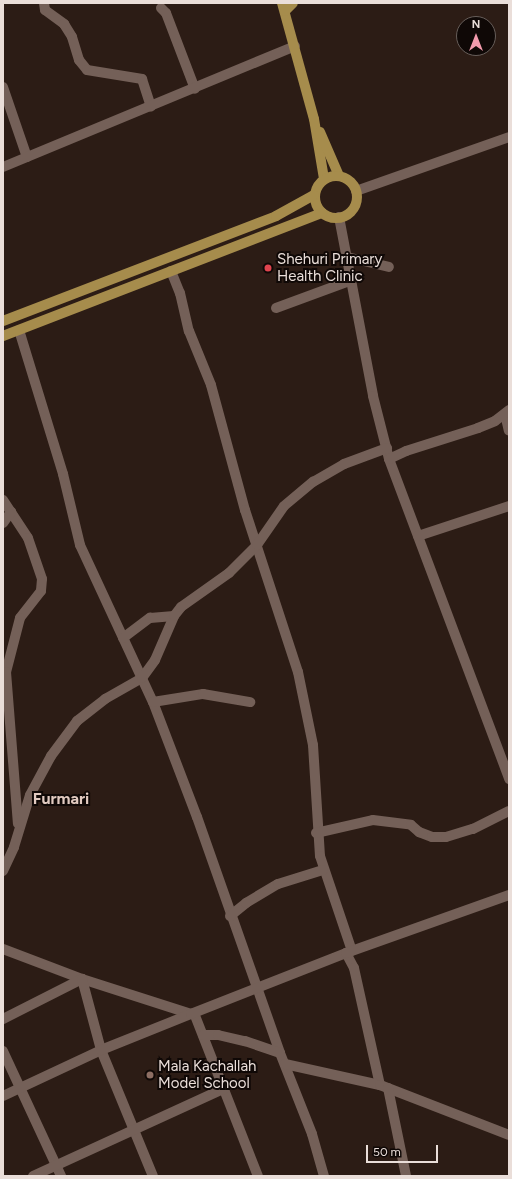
<!DOCTYPE html>
<style>
body{margin:0}
#map{position:relative;width:512px;height:1179px;overflow:hidden;background:#2c1c15;font-family:Figtree,sans-serif}
div>[style]{position:absolute}
.minor>*{height:10px;margin:-5px;padding:0 5px;transform-origin:5px;border-radius:5px;background:#746058}
.major>*{height:10px;margin:-5px;padding:0 5px;transform-origin:5px;border-radius:5px;background:#a68c4c}
.major>.ring{margin:-5px;padding:0;box-sizing:content-box;background:none;border:10px solid #a68c4c;border-radius:50%}
.dots>*{width:11px;height:11px;translate:-50% -50%;box-sizing:border-box;border:2px solid #0f0806;border-radius:50%}
span{translate:-50% -50%;white-space:nowrap;text-align:center;line-height:1.15;-webkit-text-stroke:4px #0f0806;paint-order:stroke}
.poi-label{font-size:15px;color:#eaded9}
.left{translate:0 -50%;text-align:left}
.neighbourhood-label{font-size:16px;color:#e1cac0;font-weight:700}
.frame{position:absolute;inset:0;border:4px solid #eaded9;pointer-events:none}
.north{position:absolute;left:456px;top:16px;width:40px;height:40px;box-sizing:border-box;background:#0f0806;border:1px solid #675e5a;border-radius:50%;rotate:0deg;font-size:11px;font-weight:700;line-height:16px;text-align:center;color:#eaded9}
.north::after{content:'';display:block;margin:auto;width:14px;height:18px;background:#f29aac;clip-path:polygon(50% 0,100% 100%,50% 72%,0 100%)}
.scale{position:absolute;left:366px;top:1145px;width:72px;height:18px;box-sizing:border-box;border:2px solid #eaded9;border-top:0;padding-left:5px;font-size:12px;line-height:14px;white-space:nowrap;color:#eaded9;-webkit-text-stroke:3px #0f0806;paint-order:stroke}
</style>
<div id="map">
<div class="minor">
<i style="left:44px;top:3px;width:7px;rotate:82deg"></i>
<i style="left:45px;top:10px;width:24px;rotate:36deg"></i>
<i style="left:64px;top:24px;width:15px;rotate:58deg"></i>
<i style="left:72px;top:37px;width:24px;rotate:73deg"></i>
<i style="left:79px;top:60px;width:13px;rotate:51deg"></i>
<i style="left:87px;top:70px;width:56px;rotate:9.3deg"></i>
<i style="left:142px;top:79px;width:29px;rotate:72deg"></i>
<i style="left:161px;top:8px;width:7px;rotate:45deg"></i>
<i style="left:166px;top:13px;width:81px;rotate:69.1deg"></i>
<i style="left:3px;top:87px;width:74px;rotate:71.1deg"></i>
<i style="left:3px;top:167px;width:316px;rotate:-22.5deg"></i>
<i style="left:356px;top:191px;width:162px;rotate:-19.4deg"></i>
<i style="left:339px;top:217px;width:182px;rotate:79.2deg"></i>
<i style="left:373px;top:396px;width:65px;rotate:75.7deg"></i>
<i style="left:389px;top:459px;width:342px;rotate:69.4deg"></i>
<i style="left:347px;top:257px;width:43px;rotate:13.4deg"></i>
<i style="left:171px;top:271px;width:24px;rotate:68deg"></i>
<i style="left:180px;top:293px;width:39px;rotate:77deg"></i>
<i style="left:189px;top:331px;width:58px;rotate:67.8deg"></i>
<i style="left:211px;top:385px;width:130px;rotate:74.8deg"></i>
<i style="left:245px;top:510px;width:170px;rotate:71.9deg"></i>
<i style="left:298px;top:672px;width:75px;rotate:78.4deg"></i>
<i style="left:313px;top:745px;width:111px;rotate:86.4deg"></i>
<i style="left:320px;top:856px;width:100px;rotate:71.4deg"></i>
<i style="left:276px;top:308px;width:81px;rotate:-20.2deg"></i>
<i style="left:19px;top:330px;width:151px;rotate:73deg"></i>
<i style="left:63px;top:474px;width:73px;rotate:76.5deg"></i>
<i style="left:80px;top:545px;width:173px;rotate:65.1deg"></i>
<i style="left:153px;top:702px;width:123px;rotate:69.1deg"></i>
<i style="left:197px;top:817px;width:250px;rotate:70.6deg"></i>
<i style="left:280px;top:1053px;width:87px;rotate:68.4deg"></i>
<i style="left:312px;top:1134px;width:44px;rotate:74.1deg"></i>
<i style="left:505px;top:414px;width:17px;rotate:77deg"></i>
<i style="left:389px;top:459px;width:19px;rotate:-25deg"></i>
<i style="left:406px;top:451px;width:76px;rotate:-17.7deg"></i>
<i style="left:478px;top:428px;width:18px;rotate:-22deg"></i>
<i style="left:495px;top:421px;width:18px;rotate:-38deg"></i>
<i style="left:3px;top:500px;width:45px;rotate:56.7deg"></i>
<i style="left:28px;top:538px;width:43px;rotate:71.1deg"></i>
<i style="left:42px;top:579px;width:12px;rotate:95deg"></i>
<i style="left:41px;top:591px;width:34px;rotate:128deg"></i>
<i style="left:20px;top:618px;width:56px;rotate:104.5deg"></i>
<i style="left:6px;top:672px;width:152px;rotate:85.5deg"></i>
<i style="left:3px;top:523px;width:14px;rotate:-54deg"></i>
<i style="left:418px;top:536px;width:96px;rotate:-18.2deg"></i>
<i style="left:123px;top:638px;width:34px;rotate:-37deg"></i>
<i style="left:150px;top:618px;width:24px;rotate:-5deg"></i>
<i style="left:153px;top:702px;width:51px;rotate:-9.1deg"></i>
<i style="left:203px;top:694px;width:48px;rotate:9.7deg"></i>
<i style="left:316px;top:833px;width:58px;rotate:-12.8deg"></i>
<i style="left:373px;top:820px;width:38px;rotate:7deg"></i>
<i style="left:411px;top:825px;width:11px;rotate:41deg"></i>
<i style="left:419px;top:832px;width:14px;rotate:21deg"></i>
<i style="left:432px;top:837px;width:14px"></i>
<i style="left:446px;top:837px;width:28px;rotate:-17deg"></i>
<i style="left:473px;top:829px;width:40px;rotate:-26.6deg"></i>
<i style="left:3px;top:871px;width:26px;rotate:-65deg"></i>
<i style="left:14px;top:847px;width:54px;rotate:-72.9deg"></i>
<i style="left:30px;top:795px;width:44px;rotate:-61.7deg"></i>
<i style="left:51px;top:756px;width:44px;rotate:-53.4deg"></i>
<i style="left:77px;top:721px;width:36px;rotate:-38deg"></i>
<i style="left:105px;top:699px;width:43px;rotate:-29.6deg"></i>
<i style="left:142px;top:678px;width:22px;rotate:-54deg"></i>
<i style="left:155px;top:660px;width:48px;rotate:-66.6deg"></i>
<i style="left:174px;top:616px;width:11px;rotate:-52deg"></i>
<i style="left:181px;top:607px;width:59px;rotate:-35.3deg"></i>
<i style="left:229px;top:573px;width:40px;rotate:-45deg"></i>
<i style="left:257px;top:545px;width:47px;rotate:-55.3deg"></i>
<i style="left:284px;top:506px;width:38px;rotate:-40deg"></i>
<i style="left:313px;top:482px;width:36px;rotate:-30deg"></i>
<i style="left:344px;top:464px;width:46px;rotate:-20.4deg"></i>
<i style="left:230px;top:916px;width:21px;rotate:-39deg"></i>
<i style="left:246px;top:903px;width:37px;rotate:-31deg"></i>
<i style="left:278px;top:884px;width:47px;rotate:-17.3deg"></i>
<i style="left:3px;top:949px;width:85px;rotate:20.8deg"></i>
<i style="left:82px;top:979px;width:114px;rotate:17.8deg"></i>
<i style="left:346px;top:953px;width:17px;rotate:62deg"></i>
<i style="left:354px;top:968px;width:120px;rotate:77.5deg"></i>
<i style="left:194px;top:1013px;width:175px;rotate:68.6deg"></i>
<i style="left:3px;top:1019px;width:89px;rotate:-26.9deg"></i>
<i style="left:82px;top:979px;width:73px;rotate:75deg"></i>
<i style="left:101px;top:1050px;width:136px;rotate:67.6deg"></i>
<i style="left:203px;top:1035px;width:15px"></i>
<i style="left:218px;top:1035px;width:28px;rotate:13deg"></i>
<i style="left:245px;top:1041px;width:37px;rotate:19deg"></i>
<i style="left:3px;top:1051px;width:138px;rotate:65.1deg"></i>
<i style="left:285px;top:1064px;width:97px;rotate:12.5deg"></i>
<i style="left:380px;top:1085px;width:138px;rotate:21.2deg"></i>
<i style="left:388px;top:1088px;width:90px;rotate:78.4deg"></i>
<i style="left:3px;top:1096px;width:108px;rotate:-25.1deg"></i>
<i style="left:101px;top:1050px;width:97px;rotate:-21.8deg"></i>
<i style="left:191px;top:1014px;width:167px;rotate:-21.5deg"></i>
<i style="left:346px;top:953px;width:173px;rotate:-19.6deg"></i>
<i style="left:33px;top:1176px;width:211px;rotate:-24.6deg"></i>
</div>
<div class="major">
<i style="left:282px;top:3px;width:120px;rotate:74.6deg"></i>
<i style="left:314px;top:119px;width:61px;rotate:80.5deg"></i>
<i style="left:285px;top:11px;width:11px;rotate:-45deg"></i>
<i style="left:320px;top:132px;width:48px;rotate:66.6deg"></i>
<i class="ring" style="left:315px;top:176px;width:32px;height:32px"></i>
<i style="left:3px;top:321px;width:292px;rotate:-21deg"></i>
<i style="left:276px;top:216px;width:43px;rotate:-28.9deg"></i>
<i style="left:3px;top:336px;width:342px;rotate:-21.1deg"></i>
</div>
<div class="dots">
<i style="left:268px;top:268px;background:#e0444e"></i>
<i style="left:150px;top:1075px;background:#8d6e63"></i>
</div>
<div class="poi-label">
<span class="left" style="left:277px;top:268px">Shehuri Primary<br>Health Clinic</span>
<span class="left" style="left:158px;top:1075px">Mala Kachallah<br>Model School</span>
</div>
<div class="neighbourhood-label">
<span style="left:61px;top:799px">Furmari</span>
</div>
<div class="frame"></div>
<div class="north">N</div>
<div class="scale">50 m</div>
</div>
